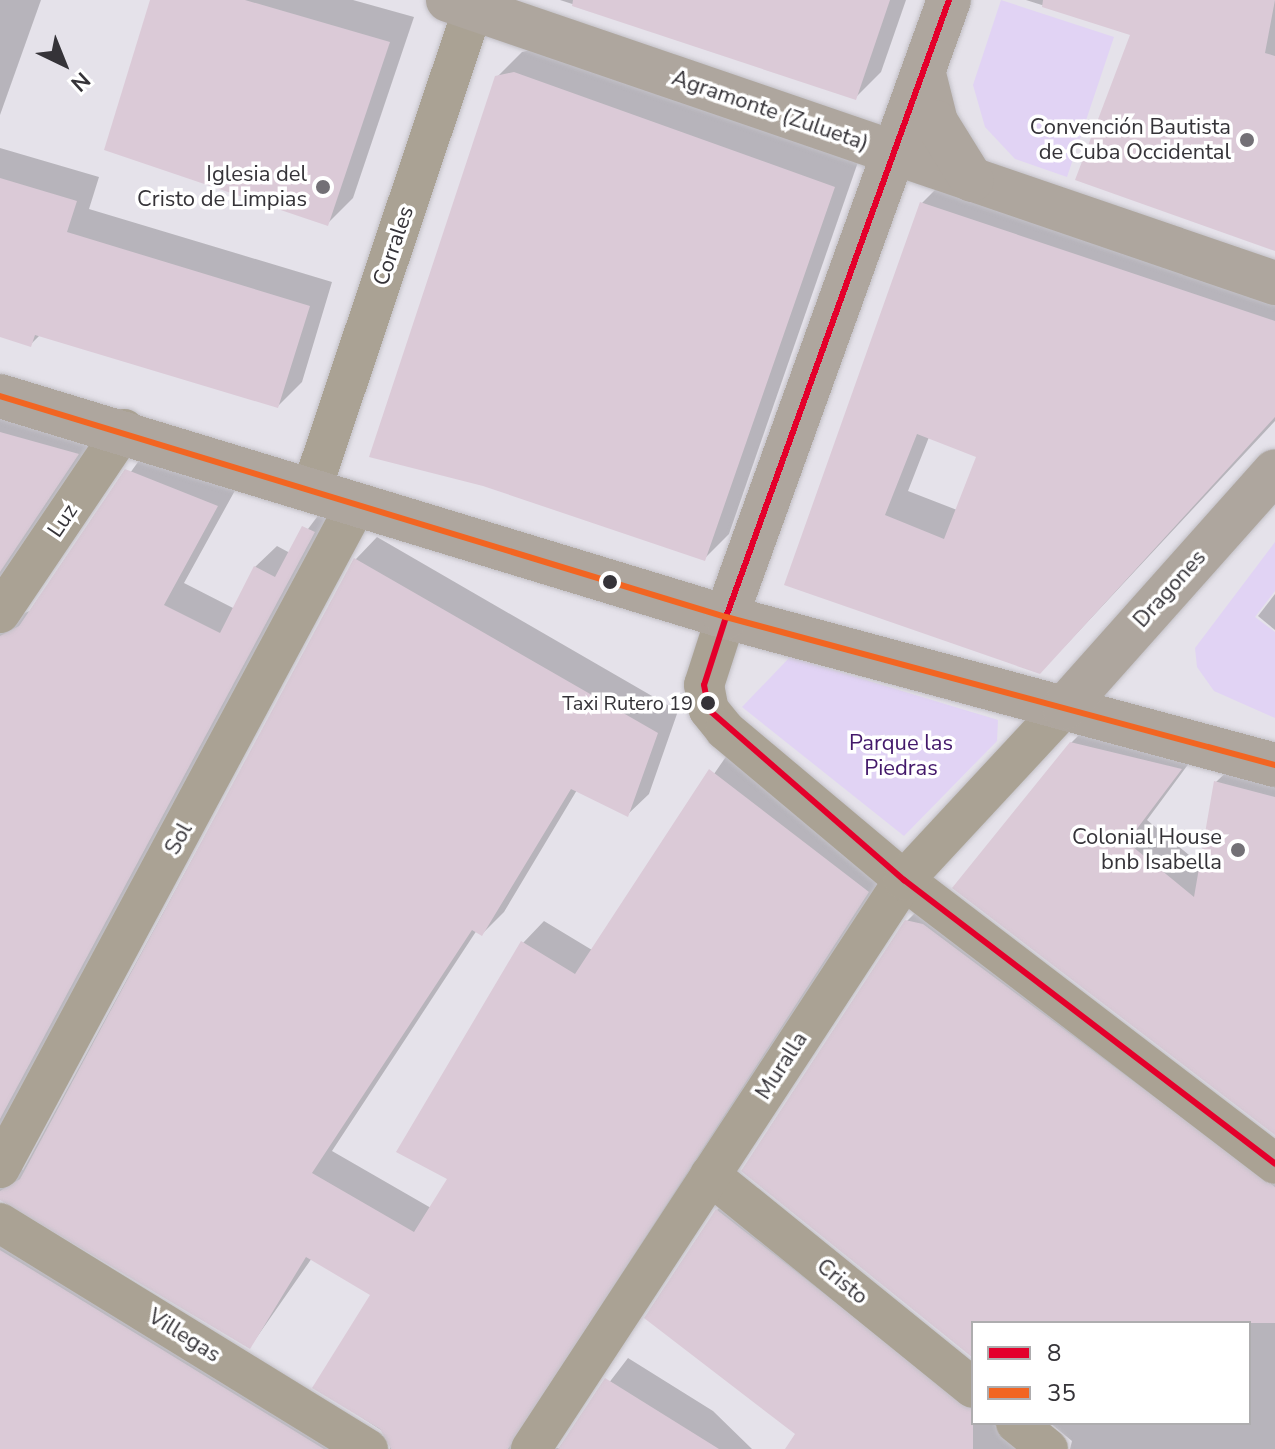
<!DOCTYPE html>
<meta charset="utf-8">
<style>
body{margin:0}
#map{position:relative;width:1275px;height:1449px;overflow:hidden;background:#e5e2ea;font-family:"Nunito Sans",sans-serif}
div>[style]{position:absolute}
.green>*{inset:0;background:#e1d3f4}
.shadow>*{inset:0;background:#0003}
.building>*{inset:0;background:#dbcad7}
.roads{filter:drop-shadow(0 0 2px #c2c0c6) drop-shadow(0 0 2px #c2c0c6)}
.minor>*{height:40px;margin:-20px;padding:0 20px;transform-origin:20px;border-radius:20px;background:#aaa294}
.major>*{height:44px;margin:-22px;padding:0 22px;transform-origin:22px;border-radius:22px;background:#aea69e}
.bus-1>*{height:6px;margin:-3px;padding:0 3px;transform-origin:3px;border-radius:3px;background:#e4002b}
.bus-2>*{height:6px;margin:-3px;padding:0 3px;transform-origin:3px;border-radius:3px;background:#f26522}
.dots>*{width:22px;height:22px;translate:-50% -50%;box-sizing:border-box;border:4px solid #fff;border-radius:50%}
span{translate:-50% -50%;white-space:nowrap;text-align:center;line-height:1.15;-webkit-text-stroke:7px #fff;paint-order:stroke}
.bus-label{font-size:20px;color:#353338}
.right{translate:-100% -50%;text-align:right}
.street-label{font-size:22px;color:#353338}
.poi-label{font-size:22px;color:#353338}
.park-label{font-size:22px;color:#43186a}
.legend{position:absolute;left:971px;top:1321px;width:280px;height:104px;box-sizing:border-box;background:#fff;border:2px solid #aeadaf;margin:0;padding:10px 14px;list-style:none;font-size:24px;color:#353338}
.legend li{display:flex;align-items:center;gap:16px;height:40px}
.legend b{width:40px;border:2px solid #aeadaf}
.north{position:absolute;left:24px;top:24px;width:80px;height:80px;-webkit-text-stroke:6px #fff;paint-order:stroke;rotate:137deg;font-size:22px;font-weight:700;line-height:32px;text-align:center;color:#353338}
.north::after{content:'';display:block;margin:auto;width:28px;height:36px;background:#353338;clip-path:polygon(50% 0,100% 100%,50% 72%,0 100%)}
</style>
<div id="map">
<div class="green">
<i style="clip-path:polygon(1001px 0,1114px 37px,1067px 177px,1015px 159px,985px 127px,973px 85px)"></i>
<i style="clip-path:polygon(1275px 542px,1275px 591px,1255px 617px,1275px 632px,1275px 718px,1214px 691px,1197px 667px,1195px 648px)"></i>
<i style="clip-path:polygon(790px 657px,998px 720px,997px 741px,904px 836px,742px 707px)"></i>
</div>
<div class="shadow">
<i style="clip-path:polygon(0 0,41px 0,0 115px)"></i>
<i style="clip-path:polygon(152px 0,353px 0,414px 17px,353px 198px,328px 223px)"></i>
<i style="clip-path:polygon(560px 0,906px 0,881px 72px,856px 97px)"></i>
<i style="clip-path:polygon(1026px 0,1275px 0,1275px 247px,1133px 34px)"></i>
<i style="clip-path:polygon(540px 48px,858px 162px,729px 534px,704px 559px,484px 484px,497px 77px,522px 52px)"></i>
<i style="clip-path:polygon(0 148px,99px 177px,89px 209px,332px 282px,302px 382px,278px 406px,41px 334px,31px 344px,0 335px)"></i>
<i style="clip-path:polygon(evenodd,946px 179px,1275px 290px,1275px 421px,1065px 646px,787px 584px,922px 203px,946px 179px,929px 437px,979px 456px,957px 510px,908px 491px,929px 437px)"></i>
<i style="clip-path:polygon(0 405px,99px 433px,20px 615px,32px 610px,148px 448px,238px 485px,184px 583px,235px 609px,255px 567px,277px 546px,290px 553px,326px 505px,335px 511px,1px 1158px,23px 1170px,356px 559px,377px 537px,678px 711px,649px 794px,627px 815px,577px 790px,504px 912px,482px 934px,477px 930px,332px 1151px,431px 1208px,450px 1178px,523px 943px,544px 921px,592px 950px,732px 748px,889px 870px,541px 1448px,559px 1448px,628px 1358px,713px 1411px,752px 1449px,390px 1449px,390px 1436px,315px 1387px,373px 1294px,312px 1258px,250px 1347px,0 1197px)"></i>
<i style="clip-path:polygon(1275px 594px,1275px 630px,1258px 616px)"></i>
<i style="clip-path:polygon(1093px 721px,1201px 747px,1147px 820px,1201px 865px,1216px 782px,1238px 761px,1275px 771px,1275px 1133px,1071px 743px)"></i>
<i style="clip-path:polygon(929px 899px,1275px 1151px,1275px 1449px,1070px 1449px,1072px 1441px,1050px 1423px,1249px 1423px,1249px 1323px,973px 1323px,973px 1356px,907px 921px)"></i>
<i style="clip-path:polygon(739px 1189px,973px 1379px,973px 1423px,1028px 1423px,1063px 1449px,796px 1449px,798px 1434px,717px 1210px)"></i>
<i style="clip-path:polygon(0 1225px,387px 1449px,0 1449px)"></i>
</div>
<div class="building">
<i style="clip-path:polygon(150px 0,245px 0,390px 42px,328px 226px,104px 150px)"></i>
<i style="clip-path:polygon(573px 0,890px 0,856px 100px,572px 6px)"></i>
<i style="clip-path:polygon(1043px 0,1275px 0,1265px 53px,1275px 56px,1275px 251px,1075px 180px,1130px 35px,1042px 7px)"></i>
<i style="clip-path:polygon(514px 72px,835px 187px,705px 561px,483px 486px,369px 457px,495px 76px)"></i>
<i style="clip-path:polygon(0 178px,77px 201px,67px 232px,310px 306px,278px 408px,35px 335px,31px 347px,0 337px)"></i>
<i style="clip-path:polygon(evenodd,920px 202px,1275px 321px,1275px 417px,1040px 674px,784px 585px,920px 202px,917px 434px,976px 457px,944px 539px,885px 515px,917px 434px)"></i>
<i style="clip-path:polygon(0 432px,79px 454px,0 572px)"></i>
<i style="clip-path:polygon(125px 469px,218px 506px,164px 605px,220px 633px,254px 566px,275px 577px,302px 526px,315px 532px,0 1119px,0 636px,19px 626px)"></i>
<i style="clip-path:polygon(354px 558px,658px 733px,628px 817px,571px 789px,482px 936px,472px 930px,312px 1173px,414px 1232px,447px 1179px,396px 1152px,521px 941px,575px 974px,709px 769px,869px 892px,508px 1449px,391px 1449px,380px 1429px,312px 1388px,370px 1295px,306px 1257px,250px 1349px,0 1200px,0 1191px,20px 1179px)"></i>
<i style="clip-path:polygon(1070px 742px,1182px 769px,1127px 842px,1194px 897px,1214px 781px,1275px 797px,1275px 1135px,952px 888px)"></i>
<i style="clip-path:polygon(905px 920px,923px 924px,1275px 1187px,1275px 1323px,973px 1323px,973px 1358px,741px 1171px)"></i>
<i style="clip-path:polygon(716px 1209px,973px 1410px,973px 1449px,785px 1449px,795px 1434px,644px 1318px)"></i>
<i style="clip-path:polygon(0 1250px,324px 1449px,0 1449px)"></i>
<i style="clip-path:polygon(605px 1378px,719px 1449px,558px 1449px)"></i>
</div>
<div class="roads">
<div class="minor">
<i style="left:311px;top:491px;width:518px;rotate:-71.43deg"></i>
<i style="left:0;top:613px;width:222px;rotate:-56deg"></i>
<i style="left:726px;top:617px;width:71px;rotate:107.9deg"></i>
<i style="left:704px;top:685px;width:25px;rotate:79deg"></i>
<i style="left:709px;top:710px;width:26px;rotate:51deg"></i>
<i style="left:725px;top:730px;width:234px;rotate:40deg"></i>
<i style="left:904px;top:880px;width:467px;rotate:37.4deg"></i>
<i style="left:0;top:1168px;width:750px;rotate:-61.76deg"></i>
<i style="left:710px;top:1175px;width:338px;rotate:39deg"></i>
<i style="left:0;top:1223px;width:432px;rotate:31.6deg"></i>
<i style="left:1016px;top:1423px;width:41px;rotate:39.1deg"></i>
<i style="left:531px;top:1449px;width:680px;rotate:-56.75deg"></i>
<i style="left:904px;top:880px;width:235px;rotate:-47.1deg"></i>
</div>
<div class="major">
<i style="left:448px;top:0;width:874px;rotate:18.89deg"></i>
<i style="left:924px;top:74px;width:49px;rotate:76deg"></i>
<i style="left:936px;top:122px;width:68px;rotate:58.2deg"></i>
<i style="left:0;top:396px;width:759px;rotate:16.93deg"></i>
<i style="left:726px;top:617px;width:569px;rotate:15.09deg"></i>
<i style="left:726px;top:617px;width:656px;rotate:-70.13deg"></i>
<i style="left:1064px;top:708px;width:317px;rotate:-48.3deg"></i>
</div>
</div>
<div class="bus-1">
<i style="left:949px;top:0;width:656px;rotate:109.87deg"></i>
<i style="left:726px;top:617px;width:71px;rotate:107.9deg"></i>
<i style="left:704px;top:685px;width:25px;rotate:79deg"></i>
<i style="left:709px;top:710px;width:259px;rotate:41.1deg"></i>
<i style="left:904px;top:880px;width:467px;rotate:37.4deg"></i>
</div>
<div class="bus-2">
<i style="left:0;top:396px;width:759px;rotate:16.93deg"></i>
<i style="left:726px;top:617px;width:569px;rotate:15.09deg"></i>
</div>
<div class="dots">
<i style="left:1247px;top:140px;background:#737076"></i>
<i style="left:323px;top:187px;background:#737076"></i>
<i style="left:610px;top:582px;background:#353338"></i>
<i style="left:708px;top:703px;background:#353338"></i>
<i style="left:1238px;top:850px;background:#737076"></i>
</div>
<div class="bus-label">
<span class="right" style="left:693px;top:703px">Taxi Rutero 19</span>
</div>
<div class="street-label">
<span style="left:770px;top:111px;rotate:19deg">Agramonte (Zulueta)</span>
<span style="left:394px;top:246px;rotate:-71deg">Corrales</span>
<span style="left:63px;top:521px;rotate:-56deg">Luz</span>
<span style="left:1170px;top:589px;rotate:-48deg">Dragones</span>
<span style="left:179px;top:839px;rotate:-61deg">Sol</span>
<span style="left:782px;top:1066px;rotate:-57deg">Muralla</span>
<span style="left:842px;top:1282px;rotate:39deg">Cristo</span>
<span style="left:184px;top:1336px;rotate:32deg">Villegas</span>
</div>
<div class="poi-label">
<span class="right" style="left:1231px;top:140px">Convención Bautista<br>de Cuba Occidental</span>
<span class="right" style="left:307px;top:187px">Iglesia del<br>Cristo de Limpias</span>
<span class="right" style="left:1222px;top:850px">Colonial House<br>bnb Isabella</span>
</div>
<div class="park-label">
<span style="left:901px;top:756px">Parque las<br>Piedras</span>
</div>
<ul class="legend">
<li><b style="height:10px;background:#e4002b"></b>8</li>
<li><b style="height:10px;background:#f26522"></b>35</li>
</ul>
<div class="north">N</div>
</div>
